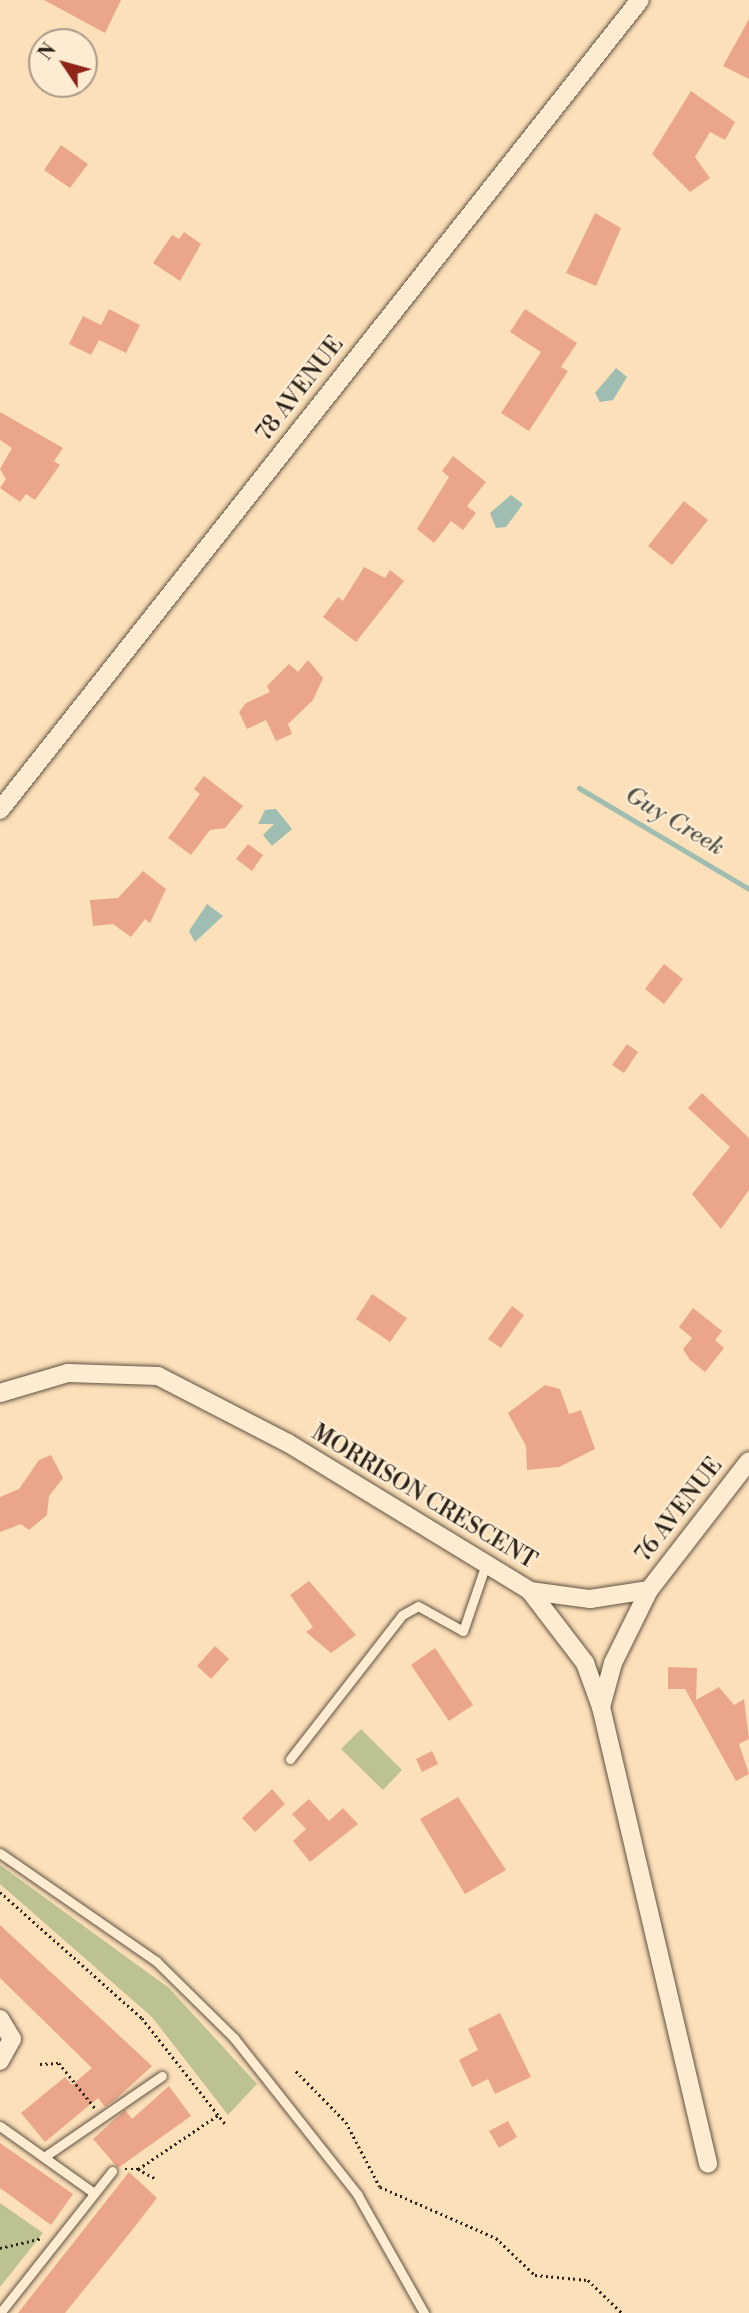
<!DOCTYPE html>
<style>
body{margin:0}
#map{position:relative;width:749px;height:2313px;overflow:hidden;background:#fce0b9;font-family:"Libre Bodoni",serif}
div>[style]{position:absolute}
.green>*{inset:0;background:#bcc391}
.water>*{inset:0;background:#9fbdb0}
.stream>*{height:5px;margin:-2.5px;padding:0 2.5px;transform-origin:2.5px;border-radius:2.5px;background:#9fbdb0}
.building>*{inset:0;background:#eba68a}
.path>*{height:2.5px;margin-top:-1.25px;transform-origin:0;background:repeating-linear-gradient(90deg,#2c241b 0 2px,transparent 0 5.5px)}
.roads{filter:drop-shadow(0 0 2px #605342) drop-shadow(0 0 2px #605342)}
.lane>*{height:9px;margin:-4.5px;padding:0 4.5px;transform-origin:4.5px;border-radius:4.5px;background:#fdebd2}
.street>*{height:18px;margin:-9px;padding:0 9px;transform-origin:9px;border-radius:9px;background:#fdebd2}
span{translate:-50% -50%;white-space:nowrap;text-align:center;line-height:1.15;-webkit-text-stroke:5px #fdebd2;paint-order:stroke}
.street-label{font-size:23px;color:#2c241b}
.water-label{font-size:24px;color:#4e5248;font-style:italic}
.north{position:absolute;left:28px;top:28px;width:70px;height:70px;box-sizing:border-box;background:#fdebd2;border:2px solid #a99b89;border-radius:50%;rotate:306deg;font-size:19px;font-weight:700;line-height:28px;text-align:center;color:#2c241b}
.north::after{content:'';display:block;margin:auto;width:24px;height:32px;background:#8f2418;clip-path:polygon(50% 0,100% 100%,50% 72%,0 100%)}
</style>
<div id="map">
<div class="green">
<i style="clip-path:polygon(361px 1729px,402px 1770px,383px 1790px,341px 1749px)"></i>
<i style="clip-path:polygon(0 1865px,169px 1988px,257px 2084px,228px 2115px,152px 2017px,0 1884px)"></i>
<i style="clip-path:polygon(0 2203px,43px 2233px,0 2287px)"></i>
</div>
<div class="water">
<i style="clip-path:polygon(616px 368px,627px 377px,613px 400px,600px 402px,595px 393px)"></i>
<i style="clip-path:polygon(511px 495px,523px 504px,506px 527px,496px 528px,490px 513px)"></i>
<i style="clip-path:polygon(276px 809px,292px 829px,272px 846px,263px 835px,274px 824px,258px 824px,265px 810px)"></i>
<i style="clip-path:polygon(207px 904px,223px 916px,195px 942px,189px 931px)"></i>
</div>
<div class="stream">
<i style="left:579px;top:788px;width:198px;rotate:30.7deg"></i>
</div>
<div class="building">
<i style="clip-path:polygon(44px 0,121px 0,105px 33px)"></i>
<i style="clip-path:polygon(749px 19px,749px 79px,723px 66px)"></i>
<i style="clip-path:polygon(691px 91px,735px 122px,725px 140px,710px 132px,695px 157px,710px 178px,690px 192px,652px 154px)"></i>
<i style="clip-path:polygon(61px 145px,88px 164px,70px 188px,44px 170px)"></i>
<i style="clip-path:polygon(595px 213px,621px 228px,596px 286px,566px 273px)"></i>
<i style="clip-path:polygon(184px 232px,201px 244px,180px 281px,153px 263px,172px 235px,179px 239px)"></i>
<i style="clip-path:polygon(109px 309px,140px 325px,126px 353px,99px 340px,91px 355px,69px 344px,83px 316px,101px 325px)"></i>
<i style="clip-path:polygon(525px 309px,577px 343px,561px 367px,568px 371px,529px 431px,501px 413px,541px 352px,510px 332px)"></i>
<i style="clip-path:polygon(0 412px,63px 448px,54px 461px,60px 465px,35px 500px,26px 494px,20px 502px,0 488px,6px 479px,0 469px,12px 448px,0 440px)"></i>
<i style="clip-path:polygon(453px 456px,486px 482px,467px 506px,476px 513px,463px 530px,451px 521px,434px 543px,417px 529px,449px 477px,442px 471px)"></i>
<i style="clip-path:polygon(684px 501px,708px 520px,672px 565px,648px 546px)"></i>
<i style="clip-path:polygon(364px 567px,385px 578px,390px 570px,404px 581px,356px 642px,323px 617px,338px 597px,343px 601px)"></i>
<i style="clip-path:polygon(308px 660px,323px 678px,313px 700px,288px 724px,292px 734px,276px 741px,266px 720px,247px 729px,239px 712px,246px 703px,270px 692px,267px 686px,289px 664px,298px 672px)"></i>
<i style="clip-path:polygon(204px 776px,243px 806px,225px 828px,210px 830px,191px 855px,168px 838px,200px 794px,194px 789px)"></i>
<i style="clip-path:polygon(248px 844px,263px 855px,252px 871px,236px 859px)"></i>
<i style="clip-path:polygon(143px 871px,166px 889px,150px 923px,145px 919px,131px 937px,113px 924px,93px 926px,90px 900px,118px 898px)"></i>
<i style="clip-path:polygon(664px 964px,683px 979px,664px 1004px,645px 989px)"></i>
<i style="clip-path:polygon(627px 1044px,638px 1052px,624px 1073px,612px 1065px)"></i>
<i style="clip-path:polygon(702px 1093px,749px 1138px,749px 1190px,721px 1229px,692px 1194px,730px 1147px,688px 1108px)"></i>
<i style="clip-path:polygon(372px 1294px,407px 1318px,390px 1342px,356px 1319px)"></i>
<i style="clip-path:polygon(512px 1306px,524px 1315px,501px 1348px,488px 1339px)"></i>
<i style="clip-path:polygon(693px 1308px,722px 1331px,715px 1340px,724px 1348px,705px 1372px,690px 1360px,683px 1349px,692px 1338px,679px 1327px)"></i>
<i style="clip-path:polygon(545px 1385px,560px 1389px,569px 1414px,581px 1410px,595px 1449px,559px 1467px,527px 1470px,526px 1446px,508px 1413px)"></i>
<i style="clip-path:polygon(51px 1455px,63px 1478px,49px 1496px,47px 1515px,29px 1530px,21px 1524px,0 1532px,0 1497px,19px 1489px,39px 1460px)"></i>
<i style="clip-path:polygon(309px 1581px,356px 1635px,331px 1653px,306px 1632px,313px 1627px,290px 1595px)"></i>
<i style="clip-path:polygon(215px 1646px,229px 1659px,211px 1679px,197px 1666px)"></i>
<i style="clip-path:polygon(435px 1648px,473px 1705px,449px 1721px,411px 1665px)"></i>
<i style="clip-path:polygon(668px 1667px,697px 1668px,696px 1700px,719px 1687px,734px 1705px,744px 1699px,749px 1739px,739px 1744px,749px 1774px,736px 1781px,685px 1689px,668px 1689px)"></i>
<i style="clip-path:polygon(432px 1751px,438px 1764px,422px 1772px,416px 1759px)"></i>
<i style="clip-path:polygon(272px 1789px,285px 1804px,255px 1832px,242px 1818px)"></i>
<i style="clip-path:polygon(458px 1797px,506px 1870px,465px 1894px,420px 1819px)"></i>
<i style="clip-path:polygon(309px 1799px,329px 1821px,343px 1808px,358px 1824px,310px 1862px,293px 1841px,306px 1829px,292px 1814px)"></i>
<i style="clip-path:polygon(0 1925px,152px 2066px,116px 2099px,105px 2107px,98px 2098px,45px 2142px,21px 2113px,65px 2077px,72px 2085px,92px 2068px,0 1978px)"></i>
<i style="clip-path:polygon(500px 2013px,531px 2077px,495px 2094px,488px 2079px,472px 2087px,459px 2060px,478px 2050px,468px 2029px)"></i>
<i style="clip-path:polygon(169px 2086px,191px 2116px,118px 2168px,93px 2139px,125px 2110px,132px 2119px)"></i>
<i style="clip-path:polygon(508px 2121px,517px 2137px,499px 2148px,489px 2131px)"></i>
<i style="clip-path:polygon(0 2143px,73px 2194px,51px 2225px,0 2188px)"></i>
<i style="clip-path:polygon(129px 2172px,157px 2198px,133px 2229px,65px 2313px,18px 2313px)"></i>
</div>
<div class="path">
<i style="left:0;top:1892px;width:190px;rotate:41.6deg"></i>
<i style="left:142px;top:2018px;width:137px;rotate:51.8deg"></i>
<i style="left:40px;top:2064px;width:19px;rotate:-3deg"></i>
<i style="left:59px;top:2063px;width:58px;rotate:51.3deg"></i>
<i style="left:296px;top:2071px;width:71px;rotate:45.6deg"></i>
<i style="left:346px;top:2122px;width:73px;rotate:62.4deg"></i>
<i style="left:380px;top:2187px;width:127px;rotate:23.7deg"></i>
<i style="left:496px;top:2238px;width:54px;rotate:43.5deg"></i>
<i style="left:535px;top:2275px;width:53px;rotate:5.4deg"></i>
<i style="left:588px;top:2280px;width:47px;rotate:44.1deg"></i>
<i style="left:125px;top:2169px;width:13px"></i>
<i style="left:138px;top:2169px;width:97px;rotate:-34deg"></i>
<i style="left:138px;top:2169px;width:21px;rotate:29deg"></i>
<i style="left:0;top:2248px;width:44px;rotate:-13.1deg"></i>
</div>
<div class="roads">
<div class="lane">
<i style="left:290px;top:1759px;width:182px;rotate:-52.1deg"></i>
<i style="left:402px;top:1615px;width:18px;rotate:-29deg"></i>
<i style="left:418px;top:1606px;width:51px;rotate:29.1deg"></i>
<i style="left:463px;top:1631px;width:74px;rotate:-71.1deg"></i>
<i style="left:0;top:1853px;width:190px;rotate:34.7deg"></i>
<i style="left:156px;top:1961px;width:110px;rotate:44.6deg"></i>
<i style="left:234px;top:2038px;width:199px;rotate:51.7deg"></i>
<i style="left:357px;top:2194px;width:137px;rotate:60.6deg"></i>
<i style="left:0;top:2126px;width:115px;rotate:35.5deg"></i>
<i style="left:44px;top:2157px;width:143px;rotate:-34.5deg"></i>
<i style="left:0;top:2313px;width:181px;rotate:-51.7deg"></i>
</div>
<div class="street">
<i style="left:0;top:810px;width:1032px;rotate:-51.69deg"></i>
<i style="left:0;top:1393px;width:71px;rotate:-16.4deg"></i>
<i style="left:68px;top:1373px;width:90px;rotate:1.9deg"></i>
<i style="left:158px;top:1376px;width:146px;rotate:27.3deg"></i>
<i style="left:288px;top:1443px;width:284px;rotate:31.4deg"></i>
<i style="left:530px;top:1591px;width:91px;rotate:52.6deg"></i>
<i style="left:585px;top:1663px;width:47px;rotate:70deg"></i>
<i style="left:601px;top:1707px;width:469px;rotate:76.8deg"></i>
<i style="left:530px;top:1591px;width:61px;rotate:7.6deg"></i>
<i style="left:590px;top:1599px;width:60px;rotate:-8.7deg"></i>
<i style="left:601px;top:1707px;width:46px;rotate:-74.7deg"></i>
<i style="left:613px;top:1663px;width:81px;rotate:-63.7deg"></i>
<i style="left:649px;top:1590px;width:163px;rotate:-52.2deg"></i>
<i style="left:0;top:2019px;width:23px;rotate:59deg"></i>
<i style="left:12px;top:2039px;width:25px;rotate:119deg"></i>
</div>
</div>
<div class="street-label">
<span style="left:300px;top:389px;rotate:-52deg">78 AVENUE</span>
<span style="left:424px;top:1497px;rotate:31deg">MORRISON CRESCENT</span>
<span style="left:679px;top:1510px;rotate:-52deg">76 AVENUE</span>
</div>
<div class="water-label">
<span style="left:674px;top:822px;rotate:31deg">Guy Creek</span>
</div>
<div class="north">N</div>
</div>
